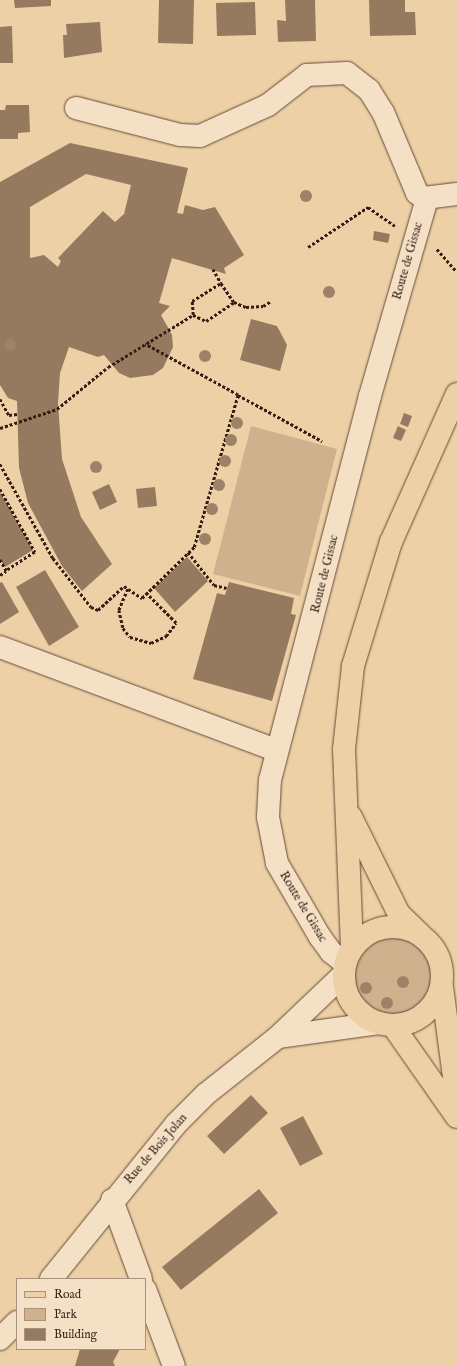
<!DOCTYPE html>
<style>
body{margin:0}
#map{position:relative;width:457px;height:1366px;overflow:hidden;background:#eed0a6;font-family:"IM FELL English",serif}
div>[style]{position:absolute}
.green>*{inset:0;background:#cfb28d}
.round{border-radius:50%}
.building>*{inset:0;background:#967a60}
.path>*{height:2.5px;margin-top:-1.25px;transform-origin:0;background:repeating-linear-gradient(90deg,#361d15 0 3px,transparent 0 5px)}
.roads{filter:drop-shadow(0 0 1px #644a39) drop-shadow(0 0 1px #644a39)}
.minor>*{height:22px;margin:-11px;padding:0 11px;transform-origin:11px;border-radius:11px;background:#f4e0c5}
.major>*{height:22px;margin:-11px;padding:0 11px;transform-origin:11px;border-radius:11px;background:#eed0a6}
.major>.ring{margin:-11px;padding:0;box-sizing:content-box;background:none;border:22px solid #eed0a6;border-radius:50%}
.trees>*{width:12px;height:12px;margin:-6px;border-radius:50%;background:#9e8267}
span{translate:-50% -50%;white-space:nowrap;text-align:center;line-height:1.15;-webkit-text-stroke:3px #f4e0c5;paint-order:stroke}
.street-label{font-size:12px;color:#361d15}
.legend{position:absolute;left:16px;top:1278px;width:130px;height:72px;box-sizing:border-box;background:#f4e0c5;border:1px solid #a8927f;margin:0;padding:5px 7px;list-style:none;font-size:12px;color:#361d15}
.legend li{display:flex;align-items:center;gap:8px;height:20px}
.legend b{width:20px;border:1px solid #a8927f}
</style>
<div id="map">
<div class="green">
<i style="clip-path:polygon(251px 426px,337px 449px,300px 596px,213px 574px)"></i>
<i class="round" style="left:349px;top:933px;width:84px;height:84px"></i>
</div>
<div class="building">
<i style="clip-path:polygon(14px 0,51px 0,51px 6px,15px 8px)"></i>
<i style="clip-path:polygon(159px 0,194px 0,193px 44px,158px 43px)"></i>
<i style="clip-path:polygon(285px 0,315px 0,316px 41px,278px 42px,277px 20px,286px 21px)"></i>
<i style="clip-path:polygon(369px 0,405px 0,405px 12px,415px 12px,416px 35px,370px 36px)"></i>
<i style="clip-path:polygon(255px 2px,256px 35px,217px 36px,216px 3px)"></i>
<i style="clip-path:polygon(100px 22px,102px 52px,64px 58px,63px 35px,67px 35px,66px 24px)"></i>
<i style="clip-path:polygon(12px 26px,13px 63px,0 63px,0 27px)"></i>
<i style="clip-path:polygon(6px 105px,29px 105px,30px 132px,18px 133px,18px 139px,0 139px,0 110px,5px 110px)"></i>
<i style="clip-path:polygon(evenodd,70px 143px,188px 168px,177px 213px,183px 214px,185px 205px,203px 210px,215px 207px,244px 255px,224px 268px,226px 274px,172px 258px,159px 303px,170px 306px,161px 315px,172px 335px,173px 347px,163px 368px,153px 375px,130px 378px,119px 373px,104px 355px,98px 357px,69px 347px,60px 373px,58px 403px,62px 459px,81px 517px,112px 564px,82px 591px,62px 566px,28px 503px,19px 468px,17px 401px,8px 398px,0 385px,0 182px,70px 143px,86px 174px,131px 185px,124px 214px,115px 222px,103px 211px,58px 258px,61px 261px,58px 267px,44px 255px,30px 258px,30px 207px,86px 174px)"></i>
<i style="clip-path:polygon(374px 231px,390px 234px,388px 243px,373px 240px)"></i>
<i style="clip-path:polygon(251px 319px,277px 326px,287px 345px,280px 371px,240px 360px)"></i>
<i style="clip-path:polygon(404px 413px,412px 416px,408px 427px,400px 424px)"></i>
<i style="clip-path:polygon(398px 426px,406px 430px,401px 441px,393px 438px)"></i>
<i style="clip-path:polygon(109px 484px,117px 502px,100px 510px,92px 492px)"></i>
<i style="clip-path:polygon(155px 487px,157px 506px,138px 508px,136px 489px)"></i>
<i style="clip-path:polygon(0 492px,33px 550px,5px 567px,0 559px)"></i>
<i style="clip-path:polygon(187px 557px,208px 581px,175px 612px,154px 588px)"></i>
<i style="clip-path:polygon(45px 570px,79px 627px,49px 646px,16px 587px)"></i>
<i style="clip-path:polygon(2px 582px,19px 612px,0 624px,0 583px)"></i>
<i style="clip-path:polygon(229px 582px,294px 598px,291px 614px,296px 615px,272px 701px,193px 679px,217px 593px,225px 595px)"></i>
<i style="clip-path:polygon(251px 1095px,268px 1113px,224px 1154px,207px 1136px)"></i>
<i style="clip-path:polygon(303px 1116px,323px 1154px,300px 1166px,280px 1128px)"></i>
<i style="clip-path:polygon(259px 1189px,278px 1213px,181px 1290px,162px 1267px)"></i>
<i style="clip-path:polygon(80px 1349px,120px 1349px,113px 1362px,115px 1366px,75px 1366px)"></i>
</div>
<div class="path">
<i style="left:308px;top:247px;width:72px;rotate:-33.7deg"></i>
<i style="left:368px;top:207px;width:33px;rotate:35deg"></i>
<i style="left:437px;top:249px;width:30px;rotate:49deg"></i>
<i style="left:213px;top:269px;width:16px;rotate:60deg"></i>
<i style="left:193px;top:315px;width:14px;rotate:25deg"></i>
<i style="left:206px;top:321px;width:34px;rotate:-34deg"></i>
<i style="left:234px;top:302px;width:13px;rotate:23deg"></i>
<i style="left:246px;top:307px;width:17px;rotate:-3deg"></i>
<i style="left:263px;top:306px;width:9px;rotate:-32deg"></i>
<i style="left:193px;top:315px;width:14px;rotate:-94deg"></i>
<i style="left:192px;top:301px;width:34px;rotate:-32deg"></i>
<i style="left:221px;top:283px;width:23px;rotate:56deg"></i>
<i style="left:238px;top:395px;width:96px;rotate:28.7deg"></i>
<i style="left:0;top:399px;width:18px;rotate:61deg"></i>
<i style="left:9px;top:415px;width:8px;rotate:-7deg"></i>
<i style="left:0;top:428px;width:60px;rotate:-18.4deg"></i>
<i style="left:57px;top:409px;width:66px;rotate:-39.5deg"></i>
<i style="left:108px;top:367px;width:100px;rotate:-31.5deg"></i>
<i style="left:0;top:464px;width:108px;rotate:60.6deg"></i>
<i style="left:53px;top:558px;width:62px;rotate:52.2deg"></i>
<i style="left:91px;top:607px;width:8px;rotate:23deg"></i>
<i style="left:98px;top:610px;width:35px;rotate:-43deg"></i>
<i style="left:124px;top:586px;width:22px;rotate:34deg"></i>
<i style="left:142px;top:598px;width:73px;rotate:-44.4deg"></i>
<i style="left:194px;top:547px;width:158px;rotate:-73.9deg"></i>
<i style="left:238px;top:395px;width:106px;rotate:-151.3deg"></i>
<i style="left:0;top:489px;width:72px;rotate:60.9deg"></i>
<i style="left:35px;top:552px;width:35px;rotate:147deg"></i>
<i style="left:6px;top:571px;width:13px;rotate:-119deg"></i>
<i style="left:188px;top:552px;width:42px;rotate:51.8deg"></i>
<i style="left:214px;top:585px;width:13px;rotate:13deg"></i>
<i style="left:0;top:575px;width:7px;rotate:-34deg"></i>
<i style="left:128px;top:589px;width:23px;rotate:113deg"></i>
<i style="left:119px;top:610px;width:18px;rotate:77deg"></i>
<i style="left:123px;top:628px;width:11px;rotate:52deg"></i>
<i style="left:130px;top:637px;width:22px;rotate:16deg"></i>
<i style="left:151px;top:643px;width:17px;rotate:-25deg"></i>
<i style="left:166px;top:636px;width:16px;rotate:-52deg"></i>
<i style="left:176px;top:623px;width:41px;rotate:-135deg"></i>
</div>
<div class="roads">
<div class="minor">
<i style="left:76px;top:108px;width:107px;rotate:14.6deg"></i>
<i style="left:180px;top:135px;width:20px;rotate:3deg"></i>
<i style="left:200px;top:136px;width:75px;rotate:-24.5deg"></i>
<i style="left:268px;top:105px;width:49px;rotate:-37.6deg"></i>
<i style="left:307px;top:75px;width:40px;rotate:-2.9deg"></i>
<i style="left:347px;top:73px;width:28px;rotate:38deg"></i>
<i style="left:369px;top:90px;width:26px;rotate:58deg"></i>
<i style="left:383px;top:112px;width:88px;rotate:67.2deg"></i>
<i style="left:417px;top:193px;width:9px;rotate:36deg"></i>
<i style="left:424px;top:198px;width:33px;rotate:-7deg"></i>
<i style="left:0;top:647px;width:295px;rotate:20.5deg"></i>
<i style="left:345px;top:963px;width:18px;rotate:-142deg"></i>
<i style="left:331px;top:952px;width:19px;rotate:-126deg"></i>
<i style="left:320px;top:937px;width:86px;rotate:-120.2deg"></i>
<i style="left:277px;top:863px;width:47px;rotate:-101.1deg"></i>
<i style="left:268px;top:817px;width:37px;rotate:-87deg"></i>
<i style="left:270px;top:780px;width:397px;rotate:-75.4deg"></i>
<i style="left:370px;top:396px;width:206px;rotate:-73.9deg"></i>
<i style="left:278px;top:1037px;width:102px;rotate:-7.9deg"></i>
<i style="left:112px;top:1200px;width:84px;rotate:69.8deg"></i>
<i style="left:51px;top:1279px;width:199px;rotate:-51.1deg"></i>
<i style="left:176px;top:1124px;width:42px;rotate:-45deg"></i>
<i style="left:206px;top:1094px;width:92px;rotate:-38.4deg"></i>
<i style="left:278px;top:1037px;width:88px;rotate:-43.6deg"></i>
<i style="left:145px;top:1289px;width:82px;rotate:69.4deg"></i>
<i style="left:0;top:1339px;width:24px;rotate:-45deg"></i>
</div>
<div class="major">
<i style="left:351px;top:817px;width:108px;rotate:63.7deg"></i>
<i style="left:399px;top:914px;width:29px;rotate:44deg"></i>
<i class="ring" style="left:344px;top:927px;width:76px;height:76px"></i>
<i style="left:352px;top:948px;width:199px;rotate:-92.3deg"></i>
<i style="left:344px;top:749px;width:83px;rotate:-83.8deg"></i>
<i style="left:353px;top:666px;width:130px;rotate:-73deg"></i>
<i style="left:391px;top:542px;width:162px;rotate:-66deg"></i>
<i style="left:442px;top:987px;width:113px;rotate:82.4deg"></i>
<i style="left:393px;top:1026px;width:111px;rotate:54.9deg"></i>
</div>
</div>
<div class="trees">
<i style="left:306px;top:196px"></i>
<i style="left:329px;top:292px"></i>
<i style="left:10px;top:345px"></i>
<i style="left:205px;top:356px"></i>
<i style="left:237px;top:423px"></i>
<i style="left:231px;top:440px"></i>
<i style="left:225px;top:461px"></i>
<i style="left:96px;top:467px"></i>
<i style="left:219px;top:485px"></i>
<i style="left:212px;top:509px"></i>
<i style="left:205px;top:539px"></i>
<i style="left:403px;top:982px"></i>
<i style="left:366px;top:988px"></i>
<i style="left:387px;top:1003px"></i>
</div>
<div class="street-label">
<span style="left:408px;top:261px;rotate:-74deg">Route de Gissac</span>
<span style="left:325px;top:574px;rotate:-76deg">Route de Gissac</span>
<span style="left:303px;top:907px;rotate:59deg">Route de Gissac</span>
<span style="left:156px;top:1149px;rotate:-49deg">Rue de Bois Jolan</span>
</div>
<ul class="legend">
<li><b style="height:5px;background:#eed0a6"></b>Road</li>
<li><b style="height:11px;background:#cfb28d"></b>Park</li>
<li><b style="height:11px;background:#967a60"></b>Building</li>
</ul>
</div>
